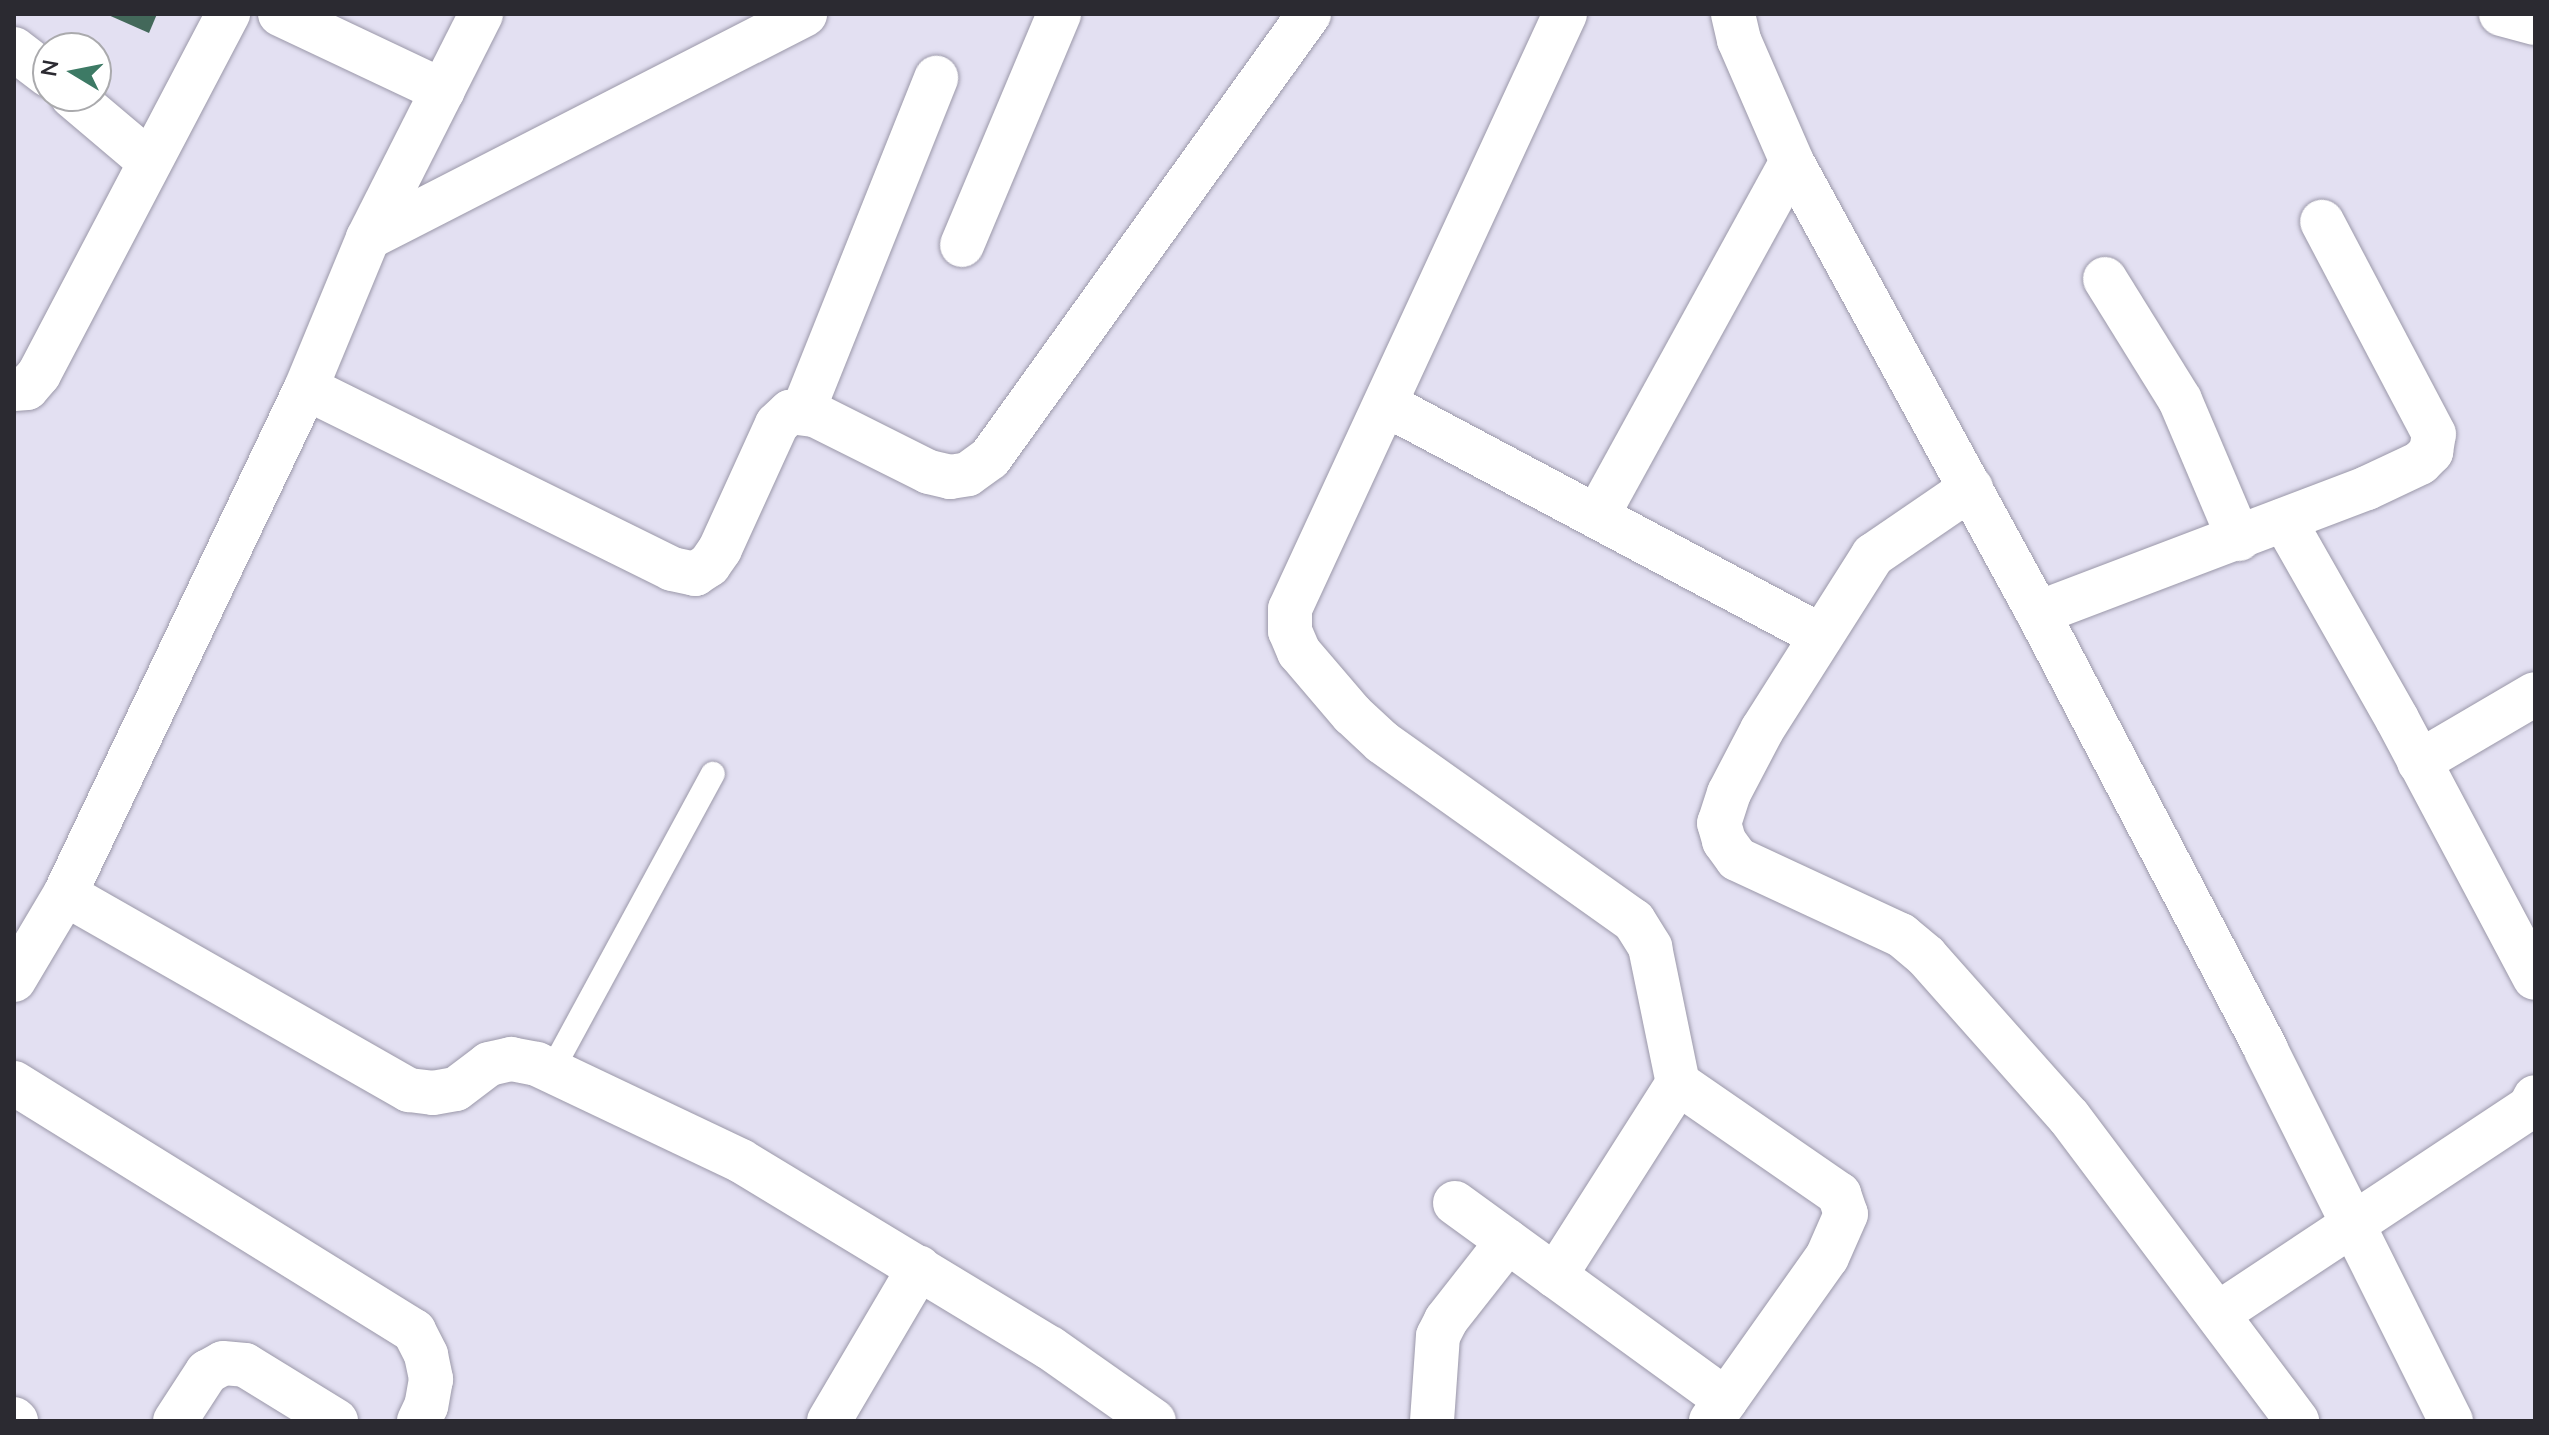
<!DOCTYPE html>
<style>
body{margin:0}
#map{position:relative;width:2549px;height:1435px;overflow:hidden;background:#e3e0f2;font-family:"Nunito Sans",sans-serif}
div>[style]{position:absolute}
.building>*{inset:0;background:#43685a}
.roads{filter:drop-shadow(0 0 2px #9b98a9) drop-shadow(0 0 2px #9b98a9)}
.service>*{height:24px;margin:-12px;padding:0 12px;transform-origin:12px;border-radius:12px;background:#fff}
.minor>*{height:44px;margin:-22px;padding:0 22px;transform-origin:22px;border-radius:22px;background:#fff}
.tertiary>*{height:44px;margin:-22px;padding:0 22px;transform-origin:22px;border-radius:22px;background:#fff}
span{translate:-50% -50%;white-space:nowrap;text-align:center;line-height:1.15;-webkit-text-stroke:8px #fff;paint-order:stroke}
.frame{position:absolute;inset:0;border:16px solid #2b2a31;pointer-events:none}
.north{position:absolute;left:32px;top:32px;width:80px;height:80px;box-sizing:border-box;background:#fff;border:2px solid #aaaaad;border-radius:50%;rotate:280deg;font-size:22px;font-weight:700;line-height:32px;text-align:center;color:#2b2a31}
.north::after{content:'';display:block;margin:auto;width:28px;height:36px;background:#3d7a65;clip-path:polygon(50% 0,100% 100%,50% 72%,0 100%)}
</style>
<div id="map">
<div class="building">
<i style="clip-path:polygon(106px 14px,157px 14px,149px 33px)"></i>
</div>
<div class="roads">
<div class="service">
<i style="left:552px;top:1070px;width:337px;rotate:-61.5deg"></i>
</div>
<div class="minor">
<i style="left:280px;top:14px;width:180px;rotate:25.3deg"></i>
<i style="left:1565px;top:14px;width:655px;rotate:114.81deg"></i>
<i style="left:1290px;top:609px;width:22px;rotate:90deg"></i>
<i style="left:1290px;top:631px;width:23px;rotate:67deg"></i>
<i style="left:1299px;top:652px;width:82px;rotate:49.5deg"></i>
<i style="left:1352px;top:714px;width:41px;rotate:43deg"></i>
<i style="left:1382px;top:742px;width:309px;rotate:35.4deg"></i>
<i style="left:1634px;top:921px;width:31px;rotate:58deg"></i>
<i style="left:1650px;top:947px;width:139px;rotate:78.4deg"></i>
<i style="left:1678px;top:1083px;width:196px;rotate:34.6deg"></i>
<i style="left:1839px;top:1194px;width:21px;rotate:71deg"></i>
<i style="left:1846px;top:1214px;width:47px;rotate:113.8deg"></i>
<i style="left:1827px;top:1257px;width:201px;rotate:125.3deg"></i>
<i style="left:1733px;top:14px;width:27px;rotate:77deg"></i>
<i style="left:1739px;top:40px;width:133px;rotate:66.5deg"></i>
<i style="left:1792px;top:162px;width:514px;rotate:61.39deg"></i>
<i style="left:2038px;top:613px;width:493px;rotate:62.4deg"></i>
<i style="left:2266px;top:1050px;width:415px;rotate:63.5deg"></i>
<i style="left:2501px;top:14px;width:35px;rotate:15deg"></i>
<i style="left:14px;top:49px;width:43px;rotate:37.4deg"></i>
<i style="left:72px;top:96px;width:102px;rotate:40.2deg"></i>
<i style="left:368px;top:238px;width:491px;rotate:-27.1deg"></i>
<i style="left:962px;top:245px;width:251px;rotate:-67.2deg"></i>
<i style="left:2105px;top:279px;width:142px;rotate:58.2deg"></i>
<i style="left:2180px;top:400px;width:151px;rotate:67deg"></i>
<i style="left:306px;top:388px;width:408px;rotate:26.3deg"></i>
<i style="left:672px;top:569px;width:24px;rotate:12deg"></i>
<i style="left:695px;top:574px;width:17px;rotate:-33deg"></i>
<i style="left:709px;top:565px;width:19px;rotate:-55deg"></i>
<i style="left:720px;top:549px;width:137px;rotate:-65.5deg"></i>
<i style="left:777px;top:424px;width:18px;rotate:-43deg"></i>
<i style="left:790px;top:412px;width:25px;rotate:7deg"></i>
<i style="left:815px;top:415px;width:127px;rotate:26.6deg"></i>
<i style="left:929px;top:472px;width:22px;rotate:13deg"></i>
<i style="left:950px;top:477px;width:18px;rotate:-9deg"></i>
<i style="left:968px;top:474px;width:27px;rotate:-36deg"></i>
<i style="left:990px;top:458px;width:547px;rotate:-54.3deg"></i>
<i style="left:14px;top:389px;width:13px;rotate:-4deg"></i>
<i style="left:27px;top:388px;width:18px;rotate:-49deg"></i>
<i style="left:39px;top:374px;width:407px;rotate:-62.3deg"></i>
<i style="left:1385px;top:404px;width:494px;rotate:28deg"></i>
<i style="left:803px;top:411px;width:359px;rotate:-68.2deg"></i>
<i style="left:1971px;top:488px;width:119px;rotate:145.6deg"></i>
<i style="left:1873px;top:555px;width:207px;rotate:122.4deg"></i>
<i style="left:1762px;top:730px;width:71px;rotate:117.6deg"></i>
<i style="left:1729px;top:793px;width:32px;rotate:108deg"></i>
<i style="left:1719px;top:823px;width:19px;rotate:74deg"></i>
<i style="left:1724px;top:841px;width:22px;rotate:54deg"></i>
<i style="left:1737px;top:859px;width:181px;rotate:24.9deg"></i>
<i style="left:1901px;top:935px;width:33px;rotate:40deg"></i>
<i style="left:1926px;top:956px;width:215px;rotate:48.4deg"></i>
<i style="left:2069px;top:1117px;width:380px;rotate:53.1deg"></i>
<i style="left:1597px;top:516px;width:404px;rotate:-61.2deg"></i>
<i style="left:2284px;top:520px;width:229px;rotate:60.4deg"></i>
<i style="left:2397px;top:719px;width:293px;rotate:62deg"></i>
<i style="left:2038px;top:613px;width:352px;rotate:-20.8deg"></i>
<i style="left:2367px;top:488px;width:59px;rotate:-25.3deg"></i>
<i style="left:2420px;top:463px;width:16px;rotate:-45deg"></i>
<i style="left:2431px;top:452px;width:18px;rotate:-81deg"></i>
<i style="left:2434px;top:434px;width:240px;rotate:-117.8deg"></i>
<i style="left:2419px;top:762px;width:134px;rotate:-30.4deg"></i>
<i style="left:65px;top:894px;width:396px;rotate:29.7deg"></i>
<i style="left:409px;top:1090px;width:24px;rotate:7deg"></i>
<i style="left:433px;top:1093px;width:23px;rotate:-10deg"></i>
<i style="left:456px;top:1089px;width:41px;rotate:-37.1deg"></i>
<i style="left:489px;top:1064px;width:23px;rotate:-13deg"></i>
<i style="left:511px;top:1059px;width:26px;rotate:11deg"></i>
<i style="left:537px;top:1064px;width:226px;rotate:25.4deg"></i>
<i style="left:741px;top:1161px;width:361px;rotate:31.2deg"></i>
<i style="left:1050px;top:1348px;width:127px;rotate:35.1deg"></i>
<i style="left:14px;top:1083px;width:471px;rotate:31.8deg"></i>
<i style="left:414px;top:1331px;width:27px;rotate:63deg"></i>
<i style="left:426px;top:1355px;width:25px;rotate:78deg"></i>
<i style="left:431px;top:1379px;width:27px;rotate:100deg"></i>
<i style="left:426px;top:1406px;width:17px;rotate:115deg"></i>
<i style="left:1455px;top:1203px;width:335px;rotate:36deg"></i>
<i style="left:1555px;top:1276px;width:229px;rotate:-57.5deg"></i>
<i style="left:2219px;top:1313px;width:373px;rotate:-33.5deg"></i>
<i style="left:2530px;top:1107px;width:11px;rotate:-63deg"></i>
<i style="left:14px;top:1419px;width:3px;rotate:45deg"></i>
<i style="left:175px;top:1421px;width:59px;rotate:-56.9deg"></i>
<i style="left:207px;top:1372px;width:18px;rotate:-29deg"></i>
<i style="left:223px;top:1363px;width:22px;rotate:5deg"></i>
<i style="left:245px;top:1365px;width:107px;rotate:31.6deg"></i>
<i style="left:829px;top:1421px;width:178px;rotate:-59.5deg"></i>
<i style="left:1432px;top:1421px;width:85px;rotate:-86deg"></i>
<i style="left:1438px;top:1336px;width:18px;rotate:-63deg"></i>
<i style="left:1446px;top:1320px;width:100px;rotate:-51.9deg"></i>
</div>
<div class="tertiary">
<i style="left:14px;top:980px;width:100px;rotate:-59.3deg"></i>
<i style="left:65px;top:894px;width:560px;rotate:-64.53deg"></i>
<i style="left:306px;top:388px;width:162px;rotate:-67.5deg"></i>
<i style="left:368px;top:238px;width:251px;rotate:-63.2deg"></i>
</div>
</div>
<div class="frame"></div>
<div class="north">N</div>
</div>
